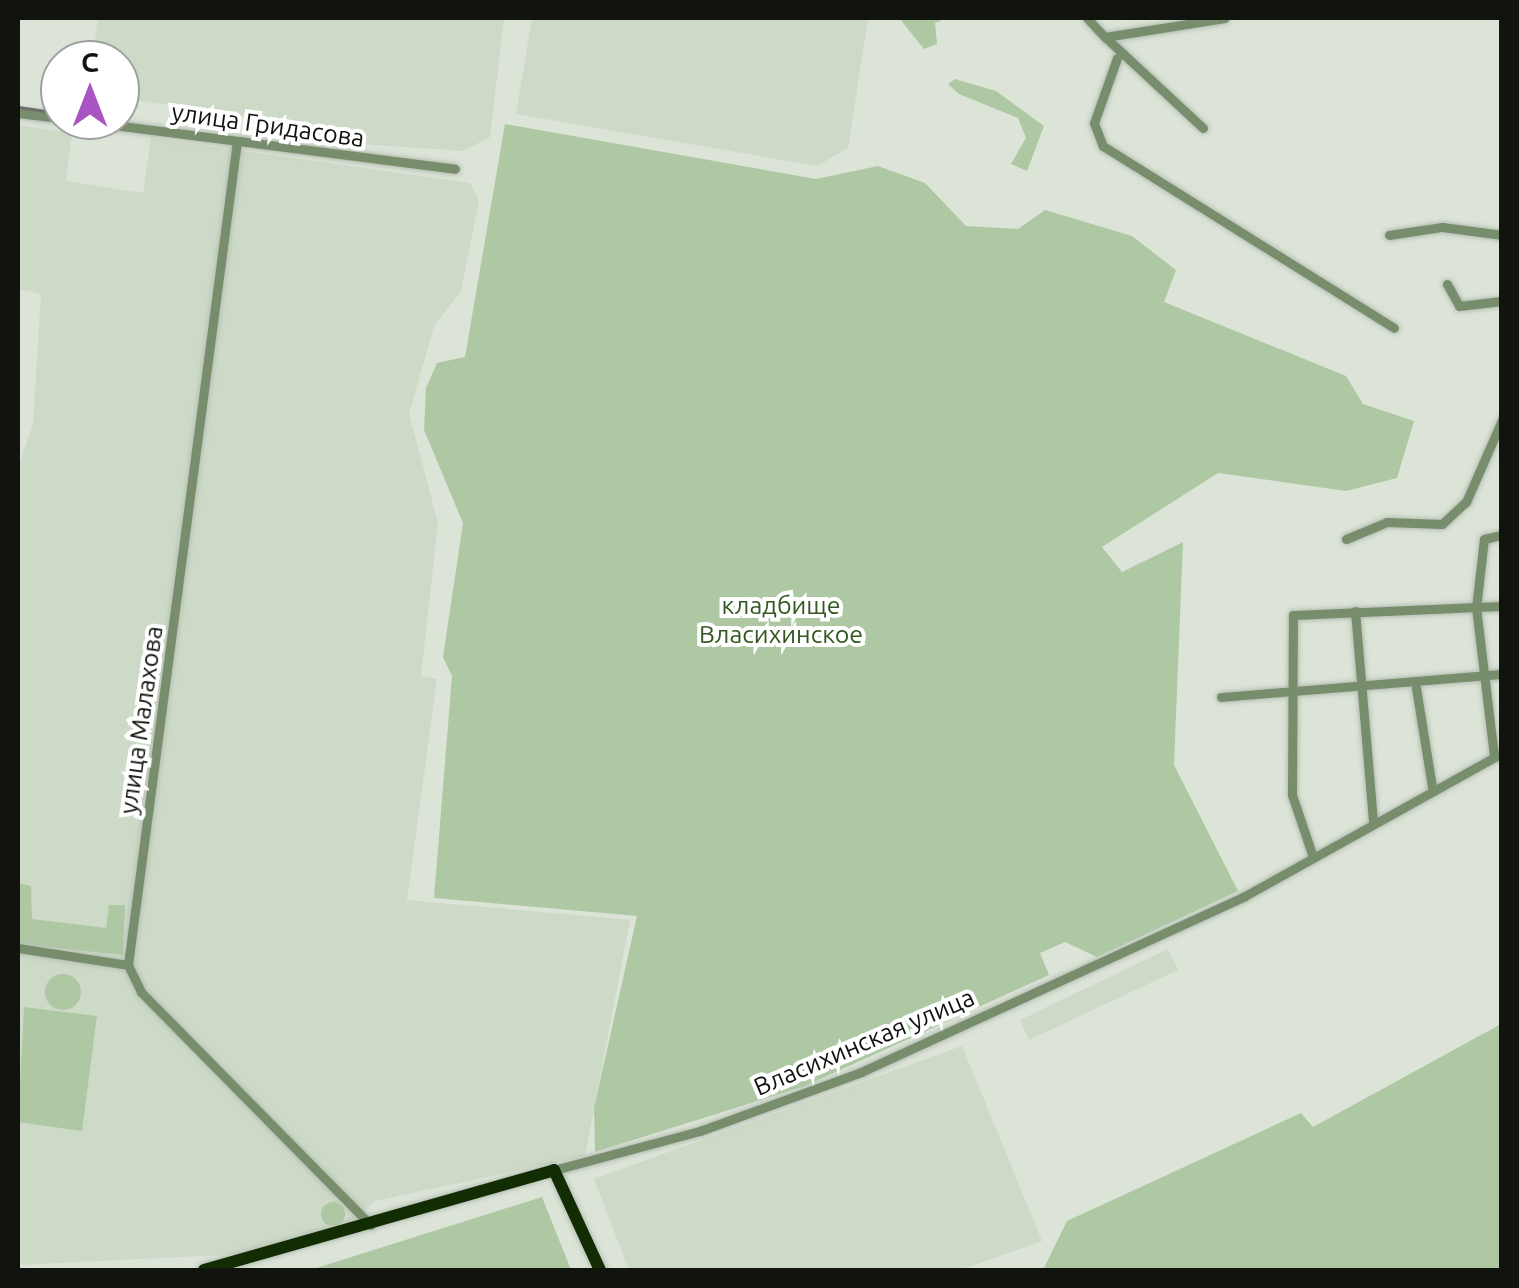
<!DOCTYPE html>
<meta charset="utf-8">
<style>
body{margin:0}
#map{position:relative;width:1519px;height:1288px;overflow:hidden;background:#dbe4d7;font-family:Ubuntu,sans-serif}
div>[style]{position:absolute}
.built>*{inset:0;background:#cddac7}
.green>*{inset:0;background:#afc8a4}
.round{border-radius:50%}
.roads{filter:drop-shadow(0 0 2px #b6beb3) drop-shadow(0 0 2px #b6beb3)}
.minor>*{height:9px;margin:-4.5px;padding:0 4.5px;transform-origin:4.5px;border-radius:4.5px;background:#778d6c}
.highway>*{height:12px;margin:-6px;padding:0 6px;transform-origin:6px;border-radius:6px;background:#122c03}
.tram>*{height:2.5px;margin:-1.25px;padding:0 1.25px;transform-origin:1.25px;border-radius:1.25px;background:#6a7068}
span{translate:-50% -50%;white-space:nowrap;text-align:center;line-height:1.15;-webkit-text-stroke:8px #fff;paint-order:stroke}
.street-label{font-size:25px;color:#10130e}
.park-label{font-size:25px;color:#345821}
.frame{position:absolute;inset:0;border:20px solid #10130e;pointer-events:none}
.north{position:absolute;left:40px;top:40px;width:100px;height:100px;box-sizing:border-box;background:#fff;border:2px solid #9fa19f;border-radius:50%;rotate:0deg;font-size:28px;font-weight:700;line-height:40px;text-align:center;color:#10130e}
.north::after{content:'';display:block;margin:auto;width:35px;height:45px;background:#a854c3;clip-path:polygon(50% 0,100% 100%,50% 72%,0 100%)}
</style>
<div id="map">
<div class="built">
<i style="clip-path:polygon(98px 18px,504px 18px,490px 137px,463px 151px,360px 144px,355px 130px,120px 98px,120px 60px,92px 60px)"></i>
<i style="clip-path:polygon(532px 18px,868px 18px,848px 148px,817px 166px,516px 114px)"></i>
<i style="clip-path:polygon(18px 125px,72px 133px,66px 181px,143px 193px,151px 138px,470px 183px,479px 201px,461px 291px,434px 326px,409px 414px,438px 523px,421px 676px,437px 679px,407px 900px,630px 920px,585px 1156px,375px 1201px,346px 1225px,241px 1254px,18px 1265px,18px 469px,33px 424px,41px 294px,18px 289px)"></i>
<i style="clip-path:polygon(1168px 949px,1178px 970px,1029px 1040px,1020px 1020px)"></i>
<i style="clip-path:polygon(962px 1046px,1042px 1241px,960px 1270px,629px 1270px,594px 1179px)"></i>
</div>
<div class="green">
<i style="clip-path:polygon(899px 18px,947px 18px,935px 23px,937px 44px,924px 49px)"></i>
<i style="clip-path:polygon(955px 79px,996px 91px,1044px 126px,1027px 171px,1011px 164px,1026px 138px,1018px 118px,959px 94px,948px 84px)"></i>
<i style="clip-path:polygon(505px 124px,816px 179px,878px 166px,925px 183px,966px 226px,1018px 229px,1045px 210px,1132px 236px,1176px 270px,1164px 302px,1346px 376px,1363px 404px,1414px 421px,1397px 478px,1346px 491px,1218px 473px,1102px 547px,1122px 572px,1183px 542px,1174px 765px,1238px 891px,1097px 957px,1065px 942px,1040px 953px,1049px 975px,805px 1086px,595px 1152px,594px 1108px,637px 916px,434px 898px,452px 676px,443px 657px,463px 523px,424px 430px,426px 388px,437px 363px,465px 357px)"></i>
<i style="clip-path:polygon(18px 883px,31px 886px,32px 919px,106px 928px,109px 905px,125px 905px,123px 955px,19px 944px)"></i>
<i class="round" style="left:45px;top:974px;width:36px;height:36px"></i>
<i style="clip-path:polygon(24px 1007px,97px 1016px,82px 1131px,18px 1122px)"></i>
<i style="clip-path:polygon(1501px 1024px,1501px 1270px,1043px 1270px,1067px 1221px,1301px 1113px,1313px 1127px)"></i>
<i style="clip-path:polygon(542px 1197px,571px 1270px,309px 1270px,310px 1270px)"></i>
<i class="round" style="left:321px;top:1202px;width:24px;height:24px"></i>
</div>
<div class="roads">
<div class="minor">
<i style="left:1087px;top:18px;width:26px;rotate:47deg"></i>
<i style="left:1117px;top:58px;width:69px;rotate:109.5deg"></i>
<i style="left:1094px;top:123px;width:25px;rotate:69deg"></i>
<i style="left:1103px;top:146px;width:343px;rotate:32deg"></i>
<i style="left:18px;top:113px;width:42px;rotate:6.8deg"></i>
<i style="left:75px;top:120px;width:383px;rotate:7.3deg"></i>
<i style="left:1203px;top:128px;width:134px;rotate:-137.1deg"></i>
<i style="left:1105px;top:37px;width:121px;rotate:-9deg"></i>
<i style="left:237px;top:141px;width:831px;rotate:97.54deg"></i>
<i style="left:128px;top:965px;width:30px;rotate:64deg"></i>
<i style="left:141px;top:992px;width:327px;rotate:45.4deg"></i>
<i style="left:1389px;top:235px;width:54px;rotate:-8.6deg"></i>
<i style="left:1442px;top:227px;width:61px;rotate:7.6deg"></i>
<i style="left:1447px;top:284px;width:25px;rotate:61deg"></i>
<i style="left:1459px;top:306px;width:43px;rotate:-6.6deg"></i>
<i style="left:1346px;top:539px;width:44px;rotate:-22.5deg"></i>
<i style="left:1387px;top:522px;width:55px;rotate:2.1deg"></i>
<i style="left:1442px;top:524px;width:33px;rotate:-43deg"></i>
<i style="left:1466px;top:502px;width:90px;rotate:-66.3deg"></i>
<i style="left:1355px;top:611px;width:212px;rotate:85.1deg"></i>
<i style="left:1416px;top:688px;width:100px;rotate:80.8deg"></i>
<i style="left:1221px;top:697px;width:282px;rotate:-4.7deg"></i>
<i style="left:1494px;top:756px;width:149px;rotate:-96.9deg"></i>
<i style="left:1476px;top:608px;width:69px;rotate:-83.4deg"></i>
<i style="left:1484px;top:539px;width:18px;rotate:-13deg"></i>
<i style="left:1313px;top:857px;width:65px;rotate:-108.7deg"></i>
<i style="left:1292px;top:795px;width:180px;rotate:-89.7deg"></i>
<i style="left:1293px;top:615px;width:209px;rotate:-2.5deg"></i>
<i style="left:18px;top:948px;width:111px;rotate:8.8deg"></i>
<i style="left:554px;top:1170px;width:151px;rotate:-15deg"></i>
<i style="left:700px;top:1131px;width:171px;rotate:-20.1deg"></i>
<i style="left:861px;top:1072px;width:422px;rotate:-24.6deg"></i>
<i style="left:1245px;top:896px;width:294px;rotate:-29.1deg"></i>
</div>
<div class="highway">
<i style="left:204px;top:1270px;width:364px;rotate:-15.9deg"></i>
<i style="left:554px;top:1170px;width:110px;rotate:65.3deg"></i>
</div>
</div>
<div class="tram">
<i style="left:18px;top:107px;width:42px;rotate:8.1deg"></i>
</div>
<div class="street-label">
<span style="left:268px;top:125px;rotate:8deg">улица Гридасова</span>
<span style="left:141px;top:720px;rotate:-82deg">улица Малахова</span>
<span style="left:864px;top:1042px;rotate:-23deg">Власихинская улица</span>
</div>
<div class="park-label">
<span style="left:781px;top:620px">кладбище<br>Власихинское</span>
</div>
<div class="frame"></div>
<div class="north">С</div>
</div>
